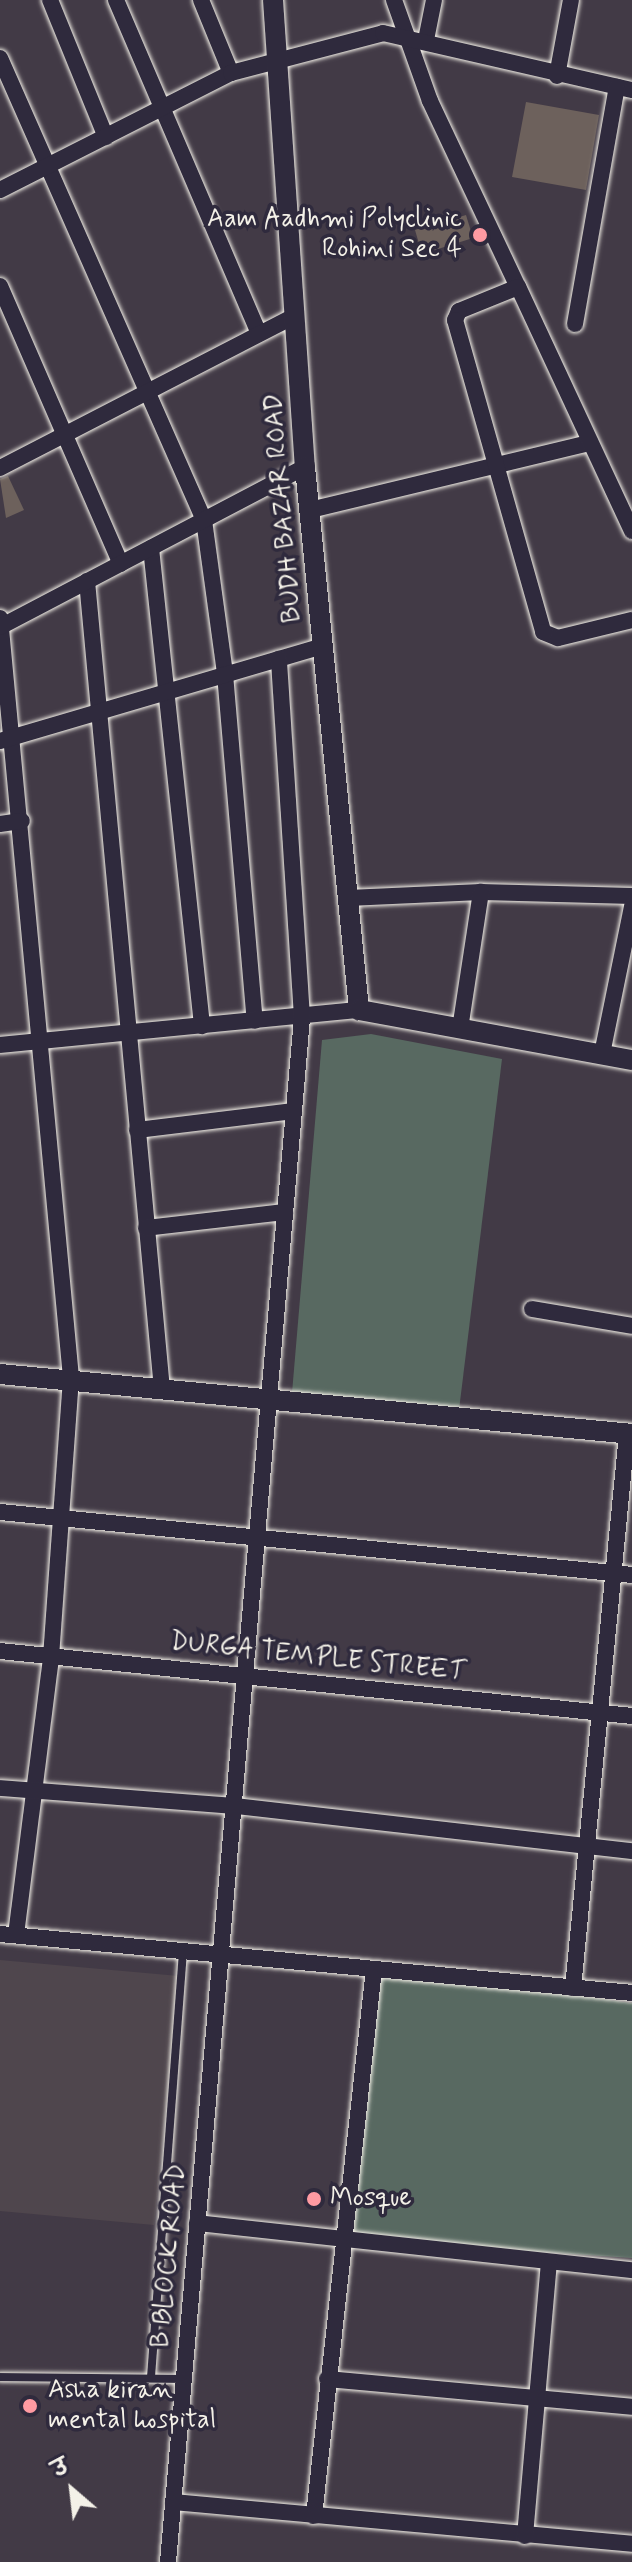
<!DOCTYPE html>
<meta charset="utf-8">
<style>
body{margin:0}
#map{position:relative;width:632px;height:2562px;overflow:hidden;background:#423a46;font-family:Mynerve,"Playpen Sans Deva",sans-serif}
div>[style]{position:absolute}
.built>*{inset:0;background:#4f464d}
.green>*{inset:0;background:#586961}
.building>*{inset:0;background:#6d615c}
.roads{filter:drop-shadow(0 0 2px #f4f1e8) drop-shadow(0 0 2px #f4f1e8)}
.service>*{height:8px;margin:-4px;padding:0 4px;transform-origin:4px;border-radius:4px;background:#2f2a3d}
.minor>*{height:16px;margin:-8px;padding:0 8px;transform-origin:8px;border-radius:8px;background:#2f2a3d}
.tertiary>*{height:20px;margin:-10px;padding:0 10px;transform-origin:10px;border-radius:10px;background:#2f2a3d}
.dots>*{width:22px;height:22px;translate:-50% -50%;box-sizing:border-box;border:4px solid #2f2a3d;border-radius:50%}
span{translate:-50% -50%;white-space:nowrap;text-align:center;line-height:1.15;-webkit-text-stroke:7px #2f2a3d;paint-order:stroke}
.poi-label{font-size:26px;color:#f4f1e8}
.right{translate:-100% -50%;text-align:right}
.left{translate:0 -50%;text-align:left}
.street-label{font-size:26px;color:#f4f1e8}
.north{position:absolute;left:32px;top:2450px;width:80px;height:80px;-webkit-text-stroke:6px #2f2a3d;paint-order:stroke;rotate:332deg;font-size:22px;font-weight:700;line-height:32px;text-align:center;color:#f4f1e8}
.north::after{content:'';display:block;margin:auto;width:28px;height:36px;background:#f4f1e8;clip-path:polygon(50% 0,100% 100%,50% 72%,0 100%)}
</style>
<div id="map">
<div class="built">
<i style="clip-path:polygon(0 1960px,179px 1976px,154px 2225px,0 2211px)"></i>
</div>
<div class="green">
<i style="clip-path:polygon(371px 1034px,502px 1059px,459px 1410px,292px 1393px,322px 1040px)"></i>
<i style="clip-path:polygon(374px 1969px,632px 2003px,632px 2258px,341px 2239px)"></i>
</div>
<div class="building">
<i style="clip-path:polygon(526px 102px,599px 115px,586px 190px,512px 177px)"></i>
<i style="clip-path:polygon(466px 215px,473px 238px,422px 254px,415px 230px)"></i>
<i style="clip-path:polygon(8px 476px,24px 510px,6px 518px,0 479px)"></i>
</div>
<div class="roads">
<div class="service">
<i style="left:0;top:2377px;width:183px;rotate:0.6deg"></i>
<i style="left:151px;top:2377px;width:427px;rotate:-85.7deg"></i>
</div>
<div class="minor">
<i style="left:50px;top:0;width:148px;rotate:67.8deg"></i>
<i style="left:116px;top:0;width:363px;rotate:66.8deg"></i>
<i style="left:201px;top:0;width:79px;rotate:67.7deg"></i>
<i style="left:394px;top:0;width:107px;rotate:70.4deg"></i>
<i style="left:430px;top:101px;width:206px;rotate:64.7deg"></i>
<i style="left:426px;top:40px;width:41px;rotate:-78.7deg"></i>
<i style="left:0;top:58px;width:505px;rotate:66.18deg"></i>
<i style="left:204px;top:520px;width:155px;rotate:82.2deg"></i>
<i style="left:225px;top:674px;width:348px;rotate:85.1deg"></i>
<i style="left:557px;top:76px;width:77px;rotate:-79.6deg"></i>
<i style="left:0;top:190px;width:259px;rotate:-26.9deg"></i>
<i style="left:231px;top:73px;width:157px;rotate:-14.7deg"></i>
<i style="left:383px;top:33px;width:255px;rotate:12.9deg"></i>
<i style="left:0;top:286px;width:303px;rotate:66.5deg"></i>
<i style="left:575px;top:324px;width:241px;rotate:-80deg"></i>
<i style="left:0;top:468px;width:330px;rotate:-27.3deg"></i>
<i style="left:310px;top:510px;width:288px;rotate:-13.5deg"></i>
<i style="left:632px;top:531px;width:269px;rotate:-115deg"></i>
<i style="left:518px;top:287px;width:64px;rotate:157.9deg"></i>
<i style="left:459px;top:311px;width:10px;rotate:114deg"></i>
<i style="left:455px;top:320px;width:324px;rotate:74.2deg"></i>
<i style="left:543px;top:632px;width:16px;rotate:22deg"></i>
<i style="left:558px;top:638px;width:76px;rotate:-13.7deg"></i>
<i style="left:151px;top:548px;width:481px;rotate:83.9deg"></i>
<i style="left:87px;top:581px;width:812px;rotate:84.7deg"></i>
<i style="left:0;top:618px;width:763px;rotate:84.66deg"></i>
<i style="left:71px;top:1378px;width:281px;rotate:94.1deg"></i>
<i style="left:51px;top:1658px;width:279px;rotate:97.2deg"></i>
<i style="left:0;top:627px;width:344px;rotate:-27.7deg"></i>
<i style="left:0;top:741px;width:337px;rotate:-16.4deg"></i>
<i style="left:0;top:824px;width:22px;rotate:-8deg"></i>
<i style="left:348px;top:898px;width:133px;rotate:-2.6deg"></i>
<i style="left:481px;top:892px;width:151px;rotate:1.5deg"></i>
<i style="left:460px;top:1029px;width:139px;rotate:-81.3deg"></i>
<i style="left:0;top:1045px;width:361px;rotate:-5.6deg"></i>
<i style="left:602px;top:1054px;width:151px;rotate:-78.5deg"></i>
<i style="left:137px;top:1130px;width:158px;rotate:-6.9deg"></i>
<i style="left:146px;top:1228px;width:140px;rotate:-6.6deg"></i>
<i style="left:532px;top:1309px;width:101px;rotate:9.6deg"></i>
<i style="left:0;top:1512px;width:635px;rotate:5.69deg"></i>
<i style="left:0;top:1651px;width:635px;rotate:5.87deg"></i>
<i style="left:0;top:1788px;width:237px;rotate:4.4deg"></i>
<i style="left:236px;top:1806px;width:399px;rotate:6.5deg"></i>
<i style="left:0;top:1934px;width:635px;rotate:5.33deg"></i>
<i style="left:573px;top:1988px;width:557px;rotate:-84.43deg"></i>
<i style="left:197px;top:2223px;width:438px;rotate:6.2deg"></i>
<i style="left:327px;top:2379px;width:306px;rotate:5.2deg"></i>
<i style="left:173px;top:2502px;width:461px;rotate:5.2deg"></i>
<i style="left:314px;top:2516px;width:550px;rotate:-83.74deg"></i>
<i style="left:525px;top:2536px;width:275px;rotate:-85deg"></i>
<i style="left:168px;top:2562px;width:1551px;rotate:-85.04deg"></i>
<i style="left:302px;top:1017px;width:359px;rotate:-93.7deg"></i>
</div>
<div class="tertiary">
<i style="left:273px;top:0;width:468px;rotate:86.1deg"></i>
<i style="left:305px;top:467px;width:546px;rotate:84.32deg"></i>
<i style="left:359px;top:1010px;width:278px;rotate:10.4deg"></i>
<i style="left:0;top:1374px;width:635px;rotate:5.42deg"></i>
</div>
</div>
<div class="dots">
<i style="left:480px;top:235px;background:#ff9aa2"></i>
<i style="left:314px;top:2199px;background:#ff9aa2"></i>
<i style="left:30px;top:2406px;background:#ff9aa2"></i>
</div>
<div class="poi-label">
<span class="right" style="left:462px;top:235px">Aam Aadhmi Polyclinic<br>Rohini Sec 4</span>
<span class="left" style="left:330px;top:2199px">Mosque</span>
<span class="left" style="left:48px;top:2406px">Asha kiran<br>mental hospital</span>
</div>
<div class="street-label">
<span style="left:284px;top:508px;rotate:-95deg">BUDH BAZAR ROAD</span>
<span style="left:318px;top:1658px;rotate:6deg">DURGA TEMPLE STREET</span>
<span style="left:170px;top:2256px;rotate:-85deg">B BLOCK ROAD</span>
</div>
<div class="north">उ</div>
</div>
